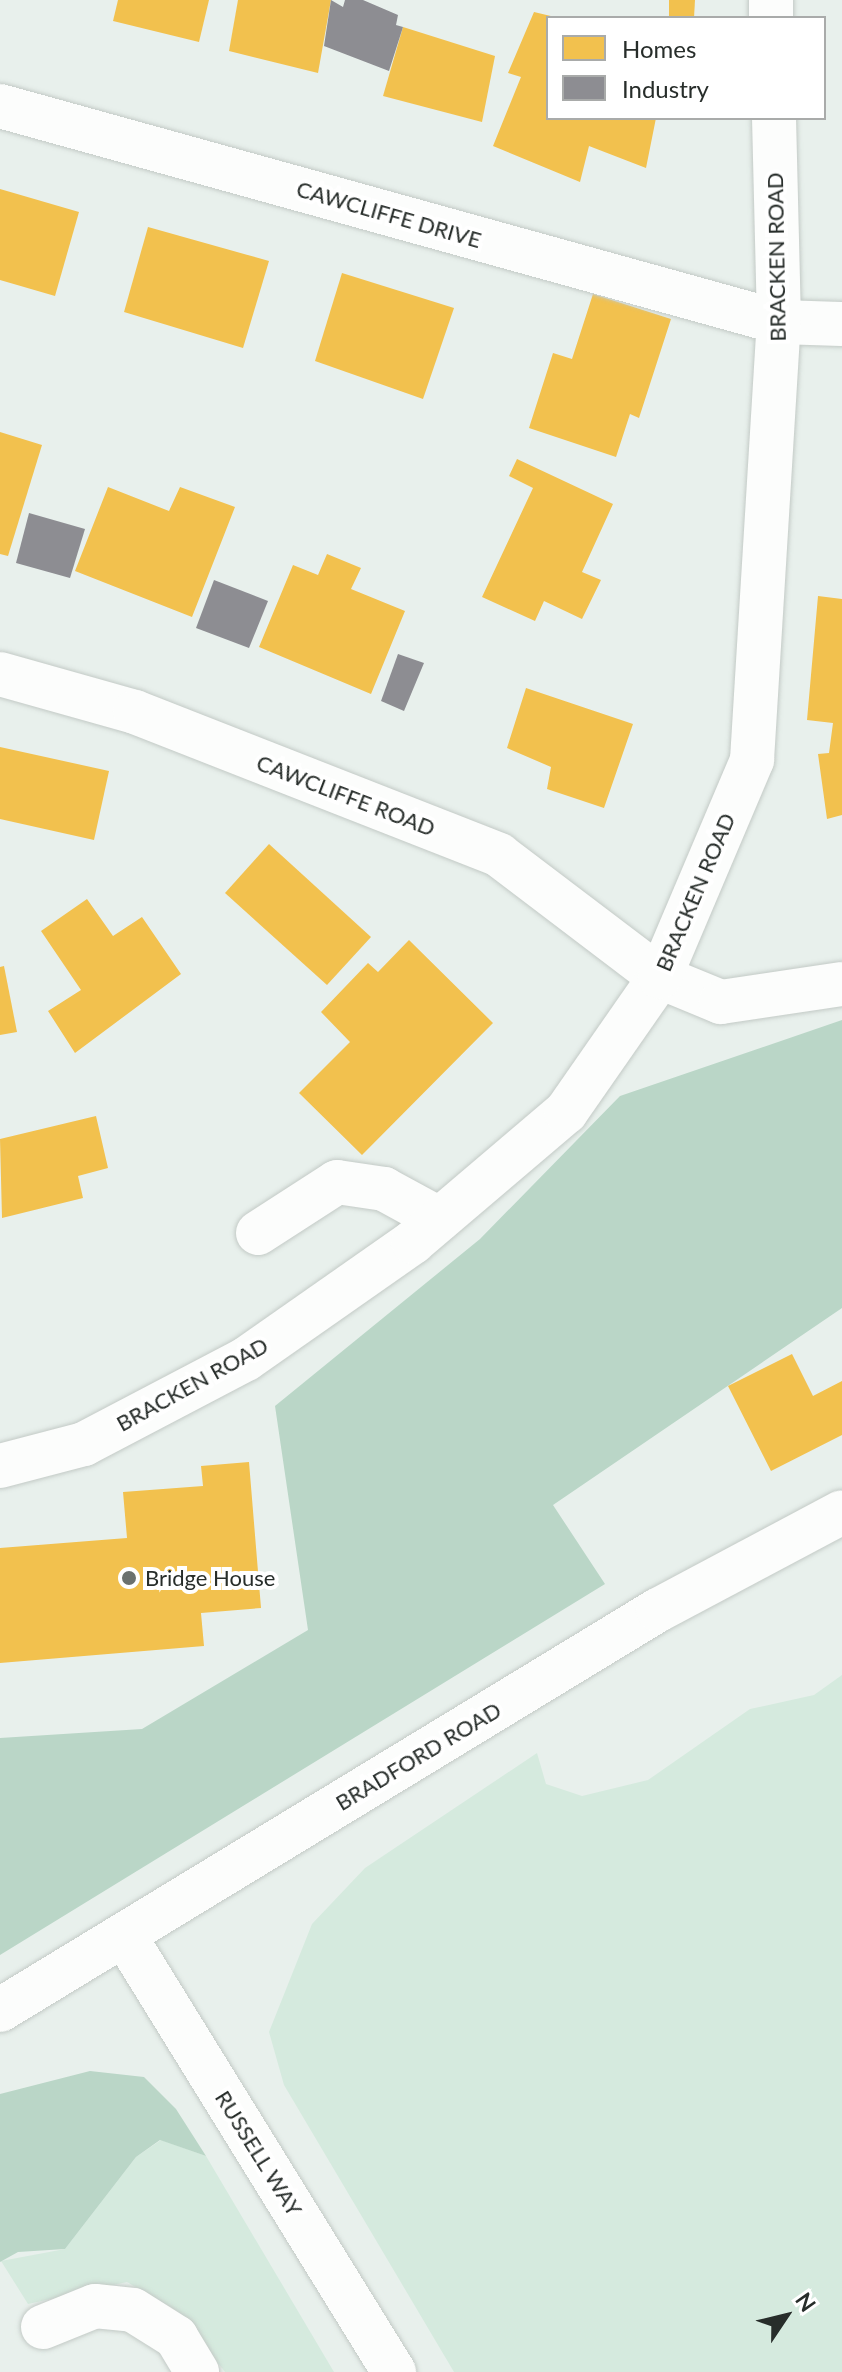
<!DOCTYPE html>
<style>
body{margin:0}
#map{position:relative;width:842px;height:2372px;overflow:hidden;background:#e8f0ec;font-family:Lato,sans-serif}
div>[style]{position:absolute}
.green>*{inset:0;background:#d5eade}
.forest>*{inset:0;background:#bad6c7}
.homes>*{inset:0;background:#f2c14e}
.industry>*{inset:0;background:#8d8d92}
.roads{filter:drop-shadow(0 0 2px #c3cac6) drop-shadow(0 0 2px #c3cac6)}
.minor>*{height:44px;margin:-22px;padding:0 22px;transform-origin:22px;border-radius:22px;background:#fcfdfc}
.major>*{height:44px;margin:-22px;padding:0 22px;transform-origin:22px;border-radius:22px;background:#fcfdfc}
.dots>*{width:22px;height:22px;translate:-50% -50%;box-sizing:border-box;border:4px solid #fff;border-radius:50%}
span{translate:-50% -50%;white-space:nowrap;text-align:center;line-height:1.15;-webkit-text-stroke:8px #fff;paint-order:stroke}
.street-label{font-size:22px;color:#272d2a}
.poi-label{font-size:22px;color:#272d2a}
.left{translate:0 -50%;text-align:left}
.legend{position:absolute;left:546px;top:16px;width:280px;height:104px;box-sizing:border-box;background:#fff;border:2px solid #a9abaa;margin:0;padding:10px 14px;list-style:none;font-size:24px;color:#272d2a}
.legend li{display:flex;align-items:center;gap:16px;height:40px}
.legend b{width:40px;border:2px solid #a9abaa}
.north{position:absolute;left:746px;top:2276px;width:80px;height:80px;-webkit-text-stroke:6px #fff;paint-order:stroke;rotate:55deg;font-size:22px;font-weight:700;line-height:32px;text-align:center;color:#272d2a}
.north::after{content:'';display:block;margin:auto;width:28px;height:36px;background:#272d2a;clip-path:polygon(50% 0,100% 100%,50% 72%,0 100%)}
</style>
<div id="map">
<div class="green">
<i style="clip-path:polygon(842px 1675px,842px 2372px,454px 2372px,284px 2085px,269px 2032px,312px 1924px,365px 1868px,537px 1753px,546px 1784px,582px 1796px,648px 1780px,750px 1709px,814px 1695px)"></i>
<i style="clip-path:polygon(161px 2140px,206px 2156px,334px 2372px,225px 2372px,177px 2311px,127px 2282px,28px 2304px,1px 2261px,65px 2249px,136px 2157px)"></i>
</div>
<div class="forest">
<i style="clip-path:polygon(842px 1020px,842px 1308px,553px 1505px,605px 1584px,0 1955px,0 1738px,142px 1729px,308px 1630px,275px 1406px,480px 1239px,620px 1096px)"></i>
<i style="clip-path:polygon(90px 2071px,144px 2077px,176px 2109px,206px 2156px,160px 2140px,136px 2157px,65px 2249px,18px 2252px,0 2262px,0 2094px)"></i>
</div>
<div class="homes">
<i style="clip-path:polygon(118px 0,209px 0,199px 42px,113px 21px)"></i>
<i style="clip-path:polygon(238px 0,331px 0,318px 73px,229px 51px)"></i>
<i style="clip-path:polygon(669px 0,695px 0,694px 18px,669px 18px)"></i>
<i style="clip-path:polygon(534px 12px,555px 17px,548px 18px,548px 118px,656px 118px,646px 168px,589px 146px,580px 182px,493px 146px,521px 77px,508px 73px)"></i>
<i style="clip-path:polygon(403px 27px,495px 56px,482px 122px,383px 96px)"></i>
<i style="clip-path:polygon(0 189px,79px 212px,55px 296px,0 280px)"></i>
<i style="clip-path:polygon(148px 227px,269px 261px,243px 348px,124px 312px)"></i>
<i style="clip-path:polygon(342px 273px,454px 308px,423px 399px,315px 361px)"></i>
<i style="clip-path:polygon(593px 294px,671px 319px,639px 418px,630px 414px,616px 457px,529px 428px,553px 353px,572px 359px)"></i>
<i style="clip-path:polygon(0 432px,42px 445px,8px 556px,0 554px)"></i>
<i style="clip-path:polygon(517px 459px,613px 504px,582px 572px,601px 580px,582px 619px,544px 601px,535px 621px,482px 597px,533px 488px,509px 476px)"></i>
<i style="clip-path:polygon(108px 487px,169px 511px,180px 487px,235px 507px,192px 617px,75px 571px)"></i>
<i style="clip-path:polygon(327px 554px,361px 568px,351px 589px,405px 611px,371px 694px,259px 647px,293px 565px,318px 575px)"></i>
<i style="clip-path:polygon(818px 596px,842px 599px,842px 815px,827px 819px,818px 754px,829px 753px,833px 723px,807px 720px)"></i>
<i style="clip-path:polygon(526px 688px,633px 724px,604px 808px,547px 789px,551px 767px,507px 748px)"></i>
<i style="clip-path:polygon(0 747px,109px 771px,94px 840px,0 819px)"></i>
<i style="clip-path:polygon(269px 844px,371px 937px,327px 985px,225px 893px)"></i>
<i style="clip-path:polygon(87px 899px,113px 936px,142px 917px,181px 974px,75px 1053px,48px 1011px,81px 990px,41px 931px)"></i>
<i style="clip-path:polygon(409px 940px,493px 1023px,362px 1155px,299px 1093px,350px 1042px,321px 1012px,368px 963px,378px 972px)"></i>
<i style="clip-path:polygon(4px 966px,17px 1032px,0 1035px,0 967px)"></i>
<i style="clip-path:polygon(96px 1116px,108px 1168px,78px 1176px,83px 1198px,2px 1218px,0 1139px)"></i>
<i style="clip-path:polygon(792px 1354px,813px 1396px,842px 1381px,842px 1435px,771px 1471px,728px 1386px)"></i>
<i style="clip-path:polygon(249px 1462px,261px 1608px,201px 1613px,204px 1646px,0 1663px,0 1548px,127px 1538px,123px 1492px,203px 1486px,201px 1466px)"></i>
</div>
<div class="industry">
<i style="clip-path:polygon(331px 0,343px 7px,345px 0,363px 0,398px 15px,396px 25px,403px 27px,389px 71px,324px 46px)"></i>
<i style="clip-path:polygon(29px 513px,85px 529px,70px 578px,16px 563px)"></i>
<i style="clip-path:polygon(214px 580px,268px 601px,249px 648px,196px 628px)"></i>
<i style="clip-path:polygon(398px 654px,424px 663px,404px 711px,381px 701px)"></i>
</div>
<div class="roads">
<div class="minor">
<i style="left:771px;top:0;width:18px;rotate:90deg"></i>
<i style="left:0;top:106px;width:808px;rotate:15.5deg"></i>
<i style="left:779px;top:322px;width:63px;rotate:1.8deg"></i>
<i style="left:0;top:674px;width:140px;rotate:15.7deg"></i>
<i style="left:135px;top:712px;width:391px;rotate:21.4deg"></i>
<i style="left:499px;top:855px;width:202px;rotate:37.2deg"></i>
<i style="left:660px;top:977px;width:66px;rotate:22.3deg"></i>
<i style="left:721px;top:1002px;width:122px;rotate:-8.5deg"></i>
<i style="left:258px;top:1233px;width:94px;rotate:-32.8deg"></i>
<i style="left:337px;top:1182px;width:48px;rotate:8.5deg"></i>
<i style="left:384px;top:1189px;width:63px;rotate:28.6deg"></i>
<i style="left:0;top:1466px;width:87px;rotate:-14.7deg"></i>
<i style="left:84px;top:1444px;width:183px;rotate:-27.7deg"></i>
<i style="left:246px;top:1359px;width:204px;rotate:-35deg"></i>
<i style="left:413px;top:1242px;width:201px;rotate:-40.4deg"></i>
<i style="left:566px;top:1112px;width:165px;rotate:-55.2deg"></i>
<i style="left:660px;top:977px;width:236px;rotate:-67deg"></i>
<i style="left:752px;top:760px;width:439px;rotate:-86.5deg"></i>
<i style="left:779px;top:322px;width:204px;rotate:-91.4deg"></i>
<i style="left:124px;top:1935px;width:514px;rotate:58.29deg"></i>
<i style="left:43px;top:2327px;width:56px;rotate:-22deg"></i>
<i style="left:95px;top:2306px;width:38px;rotate:6deg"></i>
<i style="left:133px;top:2310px;width:51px;rotate:32.1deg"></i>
<i style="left:176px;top:2337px;width:41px;rotate:59deg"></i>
</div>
<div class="major">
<i style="left:0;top:2010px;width:770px;rotate:-31.3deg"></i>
<i style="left:658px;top:1610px;width:208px;rotate:-28deg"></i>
</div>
</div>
<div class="dots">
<i style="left:129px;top:1578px;background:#6b716e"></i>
</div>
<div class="street-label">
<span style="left:389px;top:214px;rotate:16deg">CAWCLIFFE DRIVE</span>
<span style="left:776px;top:257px;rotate:-91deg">BRACKEN ROAD</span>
<span style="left:346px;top:795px;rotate:21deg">CAWCLIFFE ROAD</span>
<span style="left:695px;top:892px;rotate:-67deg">BRACKEN ROAD</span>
<span style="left:192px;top:1384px;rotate:-29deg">BRACKEN ROAD</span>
<span style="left:418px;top:1756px;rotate:-31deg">BRADFORD ROAD</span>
<span style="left:259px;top:2153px;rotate:58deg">RUSSELL WAY</span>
</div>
<div class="poi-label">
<span class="left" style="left:145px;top:1578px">Bridge House</span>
</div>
<ul class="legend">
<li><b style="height:22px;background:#f2c14e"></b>Homes</li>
<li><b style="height:22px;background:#8d8d92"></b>Industry</li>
</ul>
<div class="north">N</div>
</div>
